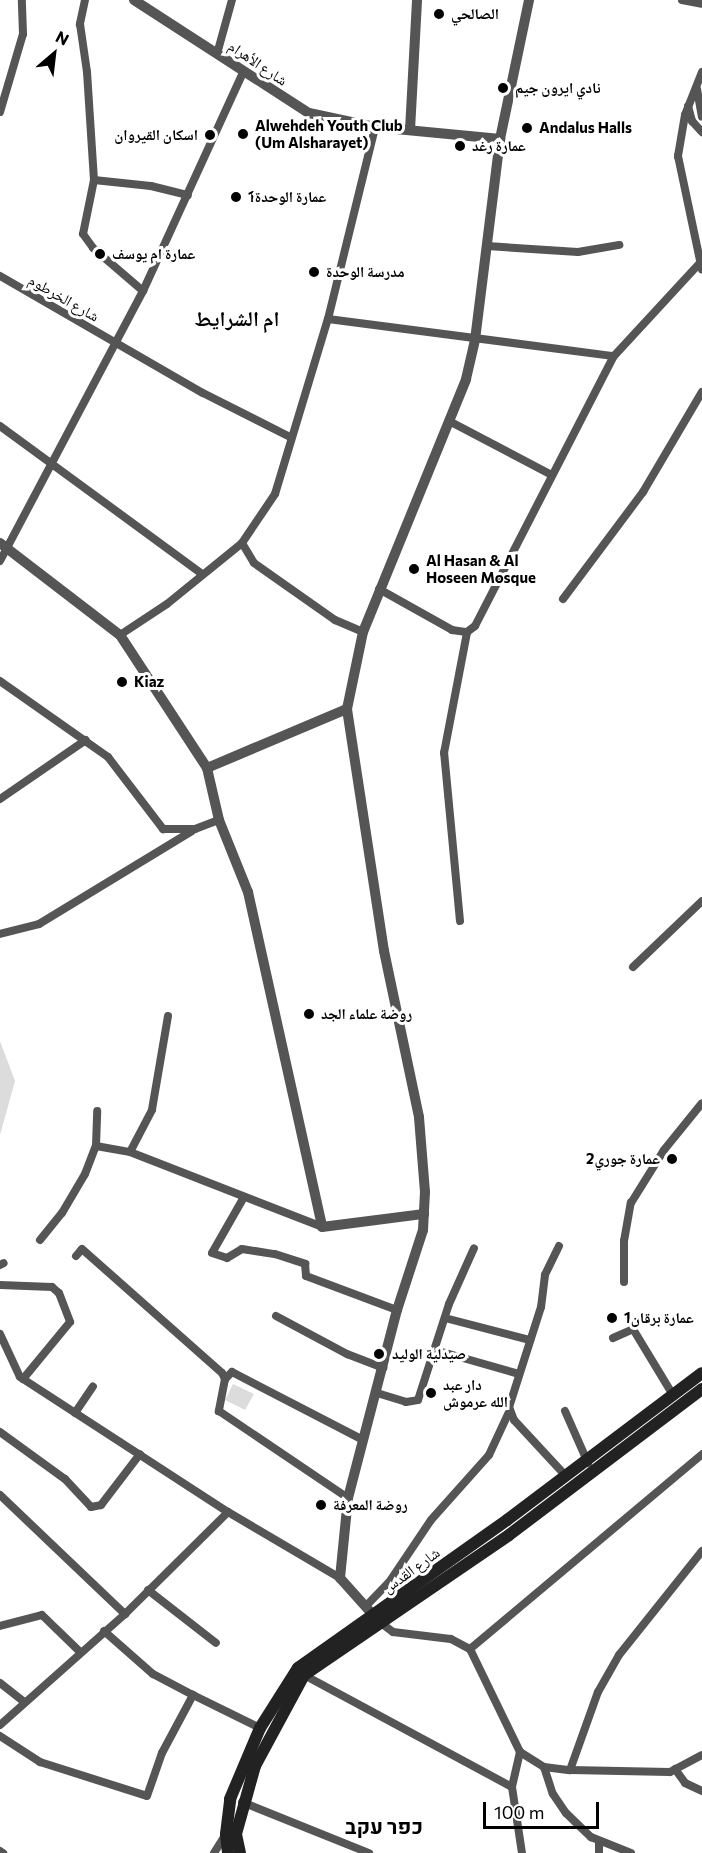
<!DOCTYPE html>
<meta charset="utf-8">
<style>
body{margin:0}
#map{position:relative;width:702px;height:1853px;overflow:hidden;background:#fff;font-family:Commissioner,"Noto Naskh Arabic",Heebo,sans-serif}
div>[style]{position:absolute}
.green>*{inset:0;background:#dcdcdc}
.minor>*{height:8px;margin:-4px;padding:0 4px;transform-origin:4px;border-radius:4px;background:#555}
.tertiary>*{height:10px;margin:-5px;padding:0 5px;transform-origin:5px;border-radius:5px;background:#555}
.secondary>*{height:12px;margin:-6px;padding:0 6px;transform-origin:6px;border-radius:6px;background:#222}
.dots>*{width:16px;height:16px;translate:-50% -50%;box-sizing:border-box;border:3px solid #fff;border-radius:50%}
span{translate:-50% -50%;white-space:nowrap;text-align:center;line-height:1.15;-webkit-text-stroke:6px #fff;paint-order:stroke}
.poi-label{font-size:15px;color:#000;font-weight:700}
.left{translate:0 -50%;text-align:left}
.right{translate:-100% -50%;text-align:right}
.street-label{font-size:15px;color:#000}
.district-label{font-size:21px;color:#000;font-weight:700}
.north{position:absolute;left:24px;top:24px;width:60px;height:60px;-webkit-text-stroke:4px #fff;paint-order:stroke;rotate:28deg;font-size:16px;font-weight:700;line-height:24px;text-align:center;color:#000}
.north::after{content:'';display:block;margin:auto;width:21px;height:27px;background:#000;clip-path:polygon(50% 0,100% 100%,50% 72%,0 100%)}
.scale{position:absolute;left:483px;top:1802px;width:116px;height:27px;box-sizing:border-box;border:3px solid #000;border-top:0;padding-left:8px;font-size:18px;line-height:21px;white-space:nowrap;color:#000;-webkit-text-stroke:4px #fff;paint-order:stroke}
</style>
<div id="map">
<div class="green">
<i style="clip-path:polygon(0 1041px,15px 1081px,0 1135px)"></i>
<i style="clip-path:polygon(233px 1384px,254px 1394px,245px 1410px,225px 1400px)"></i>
</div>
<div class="minor">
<i style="left:85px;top:0;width:25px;rotate:102deg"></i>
<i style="left:80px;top:24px;width:49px;rotate:81.7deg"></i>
<i style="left:87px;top:72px;width:108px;rotate:86.3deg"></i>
<i style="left:94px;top:180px;width:55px;rotate:101.5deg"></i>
<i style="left:83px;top:234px;width:17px;rotate:54deg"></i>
<i style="left:93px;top:248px;width:66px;rotate:40.7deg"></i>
<i style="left:682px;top:0;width:20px;rotate:11deg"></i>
<i style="left:217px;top:54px;width:56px;rotate:-74.5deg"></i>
<i style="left:702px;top:72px;width:46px;rotate:111.6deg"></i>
<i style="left:685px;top:115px;width:42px;rotate:99.7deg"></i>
<i style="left:678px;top:156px;width:116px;rotate:78.1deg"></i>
<i style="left:697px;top:89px;width:28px;rotate:80deg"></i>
<i style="left:688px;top:106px;width:16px;rotate:75deg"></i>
<i style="left:692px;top:121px;width:15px;rotate:48deg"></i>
<i style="left:0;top:112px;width:81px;rotate:-73.6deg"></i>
<i style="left:23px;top:34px;width:34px;rotate:-92deg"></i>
<i style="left:94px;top:180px;width:57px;rotate:6deg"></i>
<i style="left:151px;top:186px;width:38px;rotate:14deg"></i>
<i style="left:487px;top:246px;width:91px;rotate:3.8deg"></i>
<i style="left:578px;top:252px;width:42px;rotate:-9.7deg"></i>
<i style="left:0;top:276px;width:234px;rotate:30deg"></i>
<i style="left:203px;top:393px;width:97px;rotate:26.8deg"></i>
<i style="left:328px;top:319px;width:288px;rotate:7.4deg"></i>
<i style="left:614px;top:356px;width:125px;rotate:-47.3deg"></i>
<i style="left:449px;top:421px;width:116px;rotate:27.7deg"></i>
<i style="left:0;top:426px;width:250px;rotate:36.2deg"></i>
<i style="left:242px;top:543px;width:23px;rotate:59deg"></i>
<i style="left:254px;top:563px;width:99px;rotate:35.1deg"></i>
<i style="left:335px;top:620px;width:30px;rotate:23deg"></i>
<i style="left:0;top:561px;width:306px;rotate:-62.1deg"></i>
<i style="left:143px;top:291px;width:240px;rotate:-65.4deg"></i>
<i style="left:379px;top:589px;width:84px;rotate:29.3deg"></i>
<i style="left:452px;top:630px;width:15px;rotate:8deg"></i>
<i style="left:467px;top:632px;width:10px;rotate:-37deg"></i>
<i style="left:475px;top:626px;width:304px;rotate:-62.8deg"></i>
<i style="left:563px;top:599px;width:134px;rotate:-53.2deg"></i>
<i style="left:643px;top:492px;width:116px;rotate:-59.5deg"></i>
<i style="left:120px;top:635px;width:56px;rotate:-33.4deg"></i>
<i style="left:167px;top:604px;width:97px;rotate:-39.1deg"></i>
<i style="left:242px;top:543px;width:59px;rotate:-56deg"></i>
<i style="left:275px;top:494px;width:183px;rotate:-73.2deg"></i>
<i style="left:328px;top:319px;width:198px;rotate:-76.2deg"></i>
<i style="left:0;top:681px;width:132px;rotate:35.1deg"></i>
<i style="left:108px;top:757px;width:91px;rotate:52.6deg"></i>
<i style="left:163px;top:829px;width:32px"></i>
<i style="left:195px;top:829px;width:26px;rotate:-21deg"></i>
<i style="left:0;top:799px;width:104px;rotate:-34.5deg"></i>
<i style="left:460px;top:921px;width:169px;rotate:-95.4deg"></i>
<i style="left:444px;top:753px;width:123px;rotate:-79.2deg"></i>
<i style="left:0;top:934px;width:40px;rotate:-14.4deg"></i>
<i style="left:39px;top:924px;width:179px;rotate:-31.3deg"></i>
<i style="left:633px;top:967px;width:95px;rotate:-43.7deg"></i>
<i style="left:168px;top:1016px;width:95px;rotate:99.7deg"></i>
<i style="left:152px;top:1110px;width:47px;rotate:117.6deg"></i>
<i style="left:130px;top:1152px;width:206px;rotate:21.3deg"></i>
<i style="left:96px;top:1146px;width:35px;rotate:10deg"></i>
<i style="left:244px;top:1197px;width:64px;rotate:119.7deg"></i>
<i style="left:212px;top:1253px;width:16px;rotate:18deg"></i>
<i style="left:227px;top:1258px;width:17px;rotate:-31deg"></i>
<i style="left:242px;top:1249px;width:33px;rotate:9deg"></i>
<i style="left:275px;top:1254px;width:32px;rotate:18deg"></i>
<i style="left:305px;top:1264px;width:12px;rotate:85deg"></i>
<i style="left:306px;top:1276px;width:97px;rotate:20.5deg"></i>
<i style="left:40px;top:1240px;width:35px;rotate:-51deg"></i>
<i style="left:62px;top:1213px;width:45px;rotate:-59.5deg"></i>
<i style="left:85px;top:1174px;width:30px;rotate:-69deg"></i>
<i style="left:96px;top:1146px;width:35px;rotate:-88deg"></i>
<i style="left:559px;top:1246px;width:32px;rotate:116deg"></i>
<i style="left:545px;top:1275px;width:32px;rotate:97deg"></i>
<i style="left:541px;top:1307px;width:105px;rotate:107.7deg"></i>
<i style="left:509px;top:1407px;width:14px;rotate:69deg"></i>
<i style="left:514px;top:1420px;width:75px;rotate:47.2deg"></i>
<i style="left:76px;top:1256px;width:9px;rotate:-49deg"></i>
<i style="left:82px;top:1249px;width:187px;rotate:41.5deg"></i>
<i style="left:222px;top:1373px;width:7px;rotate:63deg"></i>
<i style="left:225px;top:1379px;width:33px;rotate:101deg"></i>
<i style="left:219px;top:1411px;width:156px;rotate:34deg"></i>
<i style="left:0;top:1265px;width:4px;rotate:-27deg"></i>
<i style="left:624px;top:1282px;width:41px;rotate:-90deg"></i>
<i style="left:624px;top:1241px;width:39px;rotate:-80deg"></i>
<i style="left:631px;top:1203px;width:62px;rotate:-58.1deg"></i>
<i style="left:664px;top:1150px;width:60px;rotate:-51deg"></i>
<i style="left:0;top:1285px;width:52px;rotate:2.2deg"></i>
<i style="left:52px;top:1287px;width:9px;rotate:41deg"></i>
<i style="left:59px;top:1293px;width:31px;rotate:69deg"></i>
<i style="left:70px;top:1322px;width:74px;rotate:129.5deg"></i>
<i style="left:276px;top:1316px;width:81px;rotate:28.2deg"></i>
<i style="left:347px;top:1354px;width:39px;rotate:21deg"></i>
<i style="left:445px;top:1318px;width:88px;rotate:14.5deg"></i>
<i style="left:0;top:1334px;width:47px;rotate:65.1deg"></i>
<i style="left:20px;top:1377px;width:248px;rotate:33deg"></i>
<i style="left:228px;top:1512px;width:130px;rotate:30.5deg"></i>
<i style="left:613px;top:1338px;width:22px;rotate:-24deg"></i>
<i style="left:633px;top:1329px;width:77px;rotate:58.8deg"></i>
<i style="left:435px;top:1350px;width:87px;rotate:15.9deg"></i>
<i style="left:225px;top:1379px;width:10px;rotate:-45deg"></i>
<i style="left:232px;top:1372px;width:148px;rotate:27.4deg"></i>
<i style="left:377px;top:1393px;width:30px;rotate:17deg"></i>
<i style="left:406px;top:1402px;width:12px;rotate:-9deg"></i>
<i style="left:418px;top:1400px;width:101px;rotate:-72.1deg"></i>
<i style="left:449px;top:1304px;width:61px;rotate:-65.9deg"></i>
<i style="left:565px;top:1411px;width:57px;rotate:66.1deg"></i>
<i style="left:75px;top:1413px;width:32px;rotate:-56deg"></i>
<i style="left:0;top:1432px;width:80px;rotate:35.9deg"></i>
<i style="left:65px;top:1479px;width:38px;rotate:47deg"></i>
<i style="left:91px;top:1507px;width:10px;rotate:-11deg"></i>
<i style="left:101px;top:1505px;width:64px;rotate:-52.6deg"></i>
<i style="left:0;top:1495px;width:173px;rotate:43.6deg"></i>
<i style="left:148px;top:1590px;width:86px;rotate:37.9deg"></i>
<i style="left:366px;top:1606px;width:35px;rotate:-46deg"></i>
<i style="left:390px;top:1581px;width:73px;rotate:-56.1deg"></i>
<i style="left:431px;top:1520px;width:87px;rotate:-48.3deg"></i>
<i style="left:489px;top:1455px;width:47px;rotate:-65.1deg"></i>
<i style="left:377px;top:1620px;width:20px;rotate:37deg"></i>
<i style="left:393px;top:1632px;width:58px;rotate:6.9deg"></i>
<i style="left:451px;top:1639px;width:21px;rotate:28deg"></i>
<i style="left:470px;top:1649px;width:114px;rotate:64.1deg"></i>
<i style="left:520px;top:1752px;width:36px;rotate:103deg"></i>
<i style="left:512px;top:1787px;width:67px;rotate:81.4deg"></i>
<i style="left:0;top:1626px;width:43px;rotate:-14.7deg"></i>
<i style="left:42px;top:1615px;width:53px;rotate:44.2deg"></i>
<i style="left:104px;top:1631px;width:65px;rotate:41.3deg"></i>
<i style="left:153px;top:1674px;width:45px;rotate:27.7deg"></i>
<i style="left:470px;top:1649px;width:303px;rotate:-40deg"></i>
<i style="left:304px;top:1675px;width:236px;rotate:28.3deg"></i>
<i style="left:0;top:1683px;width:31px;rotate:38deg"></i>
<i style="left:0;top:1725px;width:167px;rotate:-41.6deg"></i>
<i style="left:125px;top:1614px;width:145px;rotate:-44.7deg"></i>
<i style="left:0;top:1736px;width:48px;rotate:33deg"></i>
<i style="left:40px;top:1762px;width:112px;rotate:17.6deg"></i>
<i style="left:147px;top:1796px;width:46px;rotate:-70.8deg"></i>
<i style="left:162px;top:1753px;width:66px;rotate:-61.9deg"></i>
<i style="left:193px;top:1695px;width:75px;rotate:26.2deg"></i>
<i style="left:520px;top:1752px;width:28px;rotate:32deg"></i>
<i style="left:544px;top:1767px;width:26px;rotate:7deg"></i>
<i style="left:570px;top:1770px;width:83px;rotate:-70.3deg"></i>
<i style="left:598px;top:1692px;width:43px;rotate:-60.4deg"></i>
<i style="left:619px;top:1655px;width:133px;rotate:-51.4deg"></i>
<i style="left:544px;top:1767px;width:28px;rotate:72deg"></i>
<i style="left:553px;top:1794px;width:23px;rotate:56deg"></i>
<i style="left:566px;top:1813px;width:35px;rotate:44deg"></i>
<i style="left:591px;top:1837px;width:43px;rotate:21.8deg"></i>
<i style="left:675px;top:1769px;width:17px;rotate:54deg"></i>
<i style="left:685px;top:1783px;width:19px;rotate:25deg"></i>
<i style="left:570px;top:1770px;width:100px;rotate:1.1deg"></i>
<i style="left:670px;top:1772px;width:36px;rotate:-28deg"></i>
<i style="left:242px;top:1802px;width:137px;rotate:21.9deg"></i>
<i style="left:599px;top:1841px;width:12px;rotate:90deg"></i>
<i style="left:0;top:1851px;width:4px;rotate:34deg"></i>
<i style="left:214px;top:1853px;width:22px;rotate:-58deg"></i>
</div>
<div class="tertiary">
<i style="left:134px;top:0;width:208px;rotate:32.9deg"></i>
<i style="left:309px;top:113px;width:67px;rotate:12deg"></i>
<i style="left:375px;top:127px;width:126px;rotate:5.5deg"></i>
<i style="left:410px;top:130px;width:130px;rotate:-86.9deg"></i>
<i style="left:0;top:543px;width:151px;rotate:37.5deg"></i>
<i style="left:120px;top:635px;width:159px;rotate:56.8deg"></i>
<i style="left:207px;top:768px;width:152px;rotate:-22.9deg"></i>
<i style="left:207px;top:768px;width:53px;rotate:77deg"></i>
<i style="left:219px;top:820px;width:78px;rotate:68.1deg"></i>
<i style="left:248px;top:892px;width:343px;rotate:77.5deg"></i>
<i style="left:322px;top:1227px;width:103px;rotate:-7.3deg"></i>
<i style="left:374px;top:1616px;width:51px;rotate:-131.8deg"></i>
<i style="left:340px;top:1578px;width:80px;rotate:-84.3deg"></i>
<i style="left:348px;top:1498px;width:194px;rotate:-75.4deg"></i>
<i style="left:397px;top:1310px;width:84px;rotate:-72deg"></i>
<i style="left:423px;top:1230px;width:38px;rotate:-87deg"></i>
<i style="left:425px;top:1192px;width:75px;rotate:-94.6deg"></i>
<i style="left:419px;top:1117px;width:170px;rotate:-101.9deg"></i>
<i style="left:384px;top:951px;width:245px;rotate:-98.7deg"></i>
<i style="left:347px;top:709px;width:79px;rotate:-78.3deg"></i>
<i style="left:363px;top:632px;width:273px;rotate:-67.8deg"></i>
<i style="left:466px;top:379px;width:40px;rotate:-77deg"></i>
<i style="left:475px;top:340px;width:203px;rotate:-82.9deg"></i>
<i style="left:500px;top:139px;width:142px;rotate:-78.2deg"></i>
</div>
<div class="secondary">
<i style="left:228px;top:1853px;width:19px;rotate:-96deg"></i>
<i style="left:226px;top:1834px;width:35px;rotate:-83deg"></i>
<i style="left:230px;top:1799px;width:77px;rotate:-67.1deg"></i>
<i style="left:260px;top:1728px;width:71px;rotate:-57.7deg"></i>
<i style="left:298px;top:1668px;width:256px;rotate:-35.3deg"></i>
<i style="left:507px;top:1520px;width:244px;rotate:-37deg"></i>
<i style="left:240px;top:1853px;width:19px;rotate:-102deg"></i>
<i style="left:236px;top:1834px;width:71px;rotate:-74.4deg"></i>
<i style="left:255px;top:1766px;width:103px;rotate:-61.7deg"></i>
<i style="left:304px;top:1675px;width:248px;rotate:-34.3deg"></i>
<i style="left:509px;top:1535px;width:242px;rotate:-37.1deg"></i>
</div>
<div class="dots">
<i style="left:439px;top:14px;background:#000"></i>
<i style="left:503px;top:88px;background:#000"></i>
<i style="left:527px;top:128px;background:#000"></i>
<i style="left:243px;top:134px;background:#000"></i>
<i style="left:210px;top:135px;background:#000"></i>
<i style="left:460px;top:146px;background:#000"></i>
<i style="left:236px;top:197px;background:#000"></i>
<i style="left:100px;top:254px;background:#000"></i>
<i style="left:314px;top:272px;background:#000"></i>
<i style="left:414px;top:569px;background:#000"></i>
<i style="left:122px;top:682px;background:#000"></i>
<i style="left:309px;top:1014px;background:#000"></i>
<i style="left:672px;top:1159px;background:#000"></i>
<i style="left:612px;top:1318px;background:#000"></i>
<i style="left:379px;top:1354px;background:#000"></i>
<i style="left:431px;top:1393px;background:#000"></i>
<i style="left:321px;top:1505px;background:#000"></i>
</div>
<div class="poi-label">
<span class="left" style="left:451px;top:14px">الصالحي</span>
<span class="left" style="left:515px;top:88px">نادي ايرون جيم</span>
<span class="left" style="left:255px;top:134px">Alwehdeh Youth Club<br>(Um Alsharayet)</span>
<span class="left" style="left:539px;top:128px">Andalus Halls</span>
<span class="right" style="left:198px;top:135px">اسكان القيروان</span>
<span class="left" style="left:472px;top:146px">عمارة رغد</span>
<span class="left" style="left:248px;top:197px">عمارة الوحدة1</span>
<span class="left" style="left:112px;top:254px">عمارة ام يوسف</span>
<span class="left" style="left:326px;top:272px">مدرسة الوحدة</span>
<span class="left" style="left:426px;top:569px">Al Hasan &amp; Al<br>Hoseen Mosque</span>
<span class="left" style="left:134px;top:682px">Kiaz</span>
<span class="left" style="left:321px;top:1014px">روضة علماء الجد</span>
<span class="right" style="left:660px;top:1159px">عمارة جوري2</span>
<span class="left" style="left:624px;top:1318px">1عمارة برقان</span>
<span class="left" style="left:392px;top:1354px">صيدلية الوليد</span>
<span class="left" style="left:443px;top:1393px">دار عبد<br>الله عرموش</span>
<span class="left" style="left:333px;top:1505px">روضة المعرفة</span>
</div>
<div class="street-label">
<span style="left:258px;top:63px;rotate:34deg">شارع الأهرام</span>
<span style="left:64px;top:298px;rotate:30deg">شارع الخرطوم</span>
<span style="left:411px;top:1570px;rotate:-36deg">شارع القدس</span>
</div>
<div class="district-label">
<span style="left:237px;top:318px">ام الشرايط</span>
<span style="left:384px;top:1826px">כפר עקב</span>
</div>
<div class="north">N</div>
<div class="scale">100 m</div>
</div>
